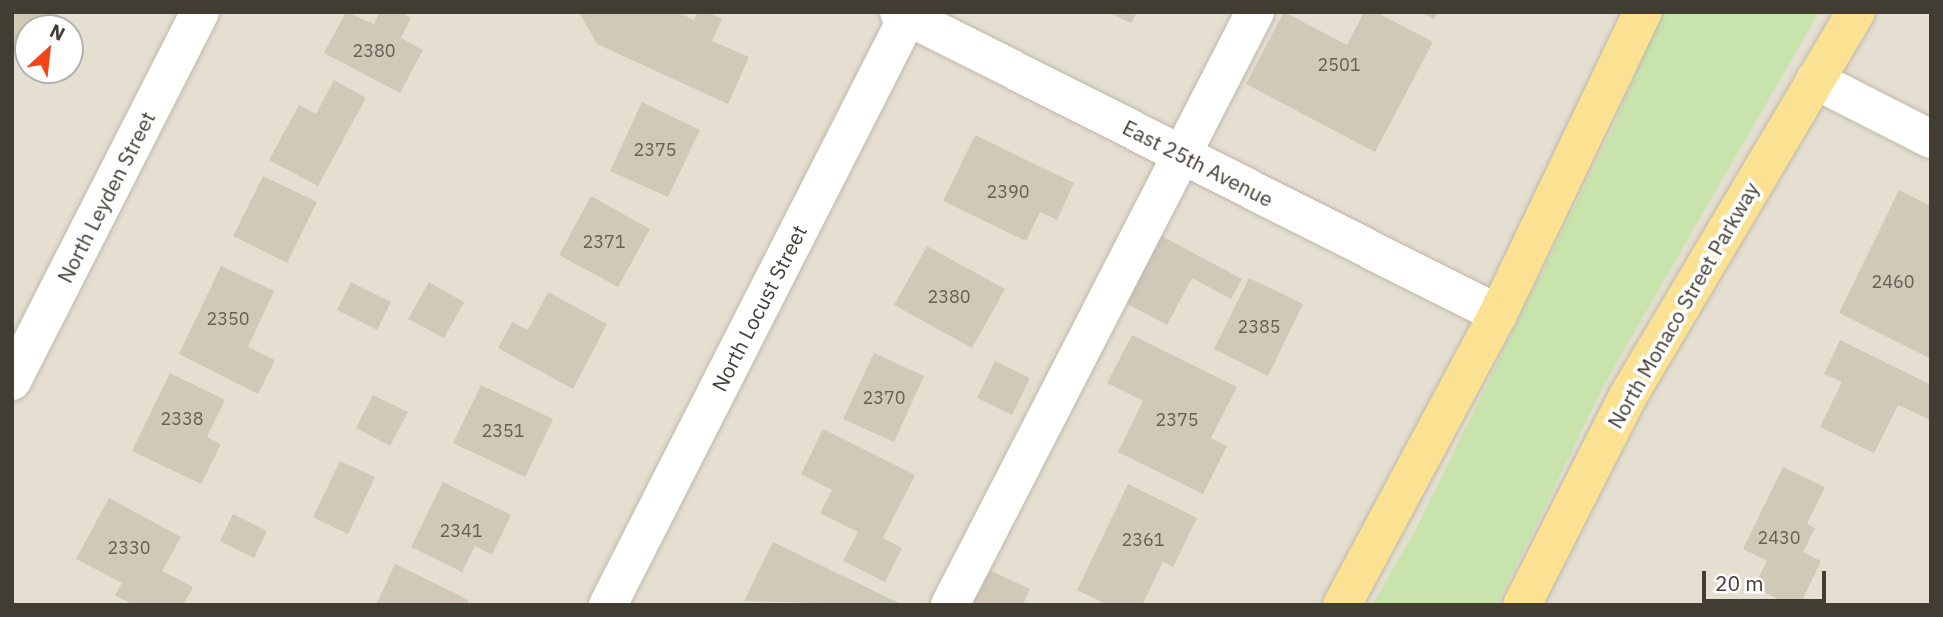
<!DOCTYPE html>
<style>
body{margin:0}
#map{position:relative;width:1943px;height:617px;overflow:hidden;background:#f0ede2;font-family:"IBM Plex Sans",sans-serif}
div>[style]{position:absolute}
.residential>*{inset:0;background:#e4dfd1}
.green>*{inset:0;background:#c8e4ac}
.building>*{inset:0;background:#d1c9b8}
.roads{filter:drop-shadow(0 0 2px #beb8a9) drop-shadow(0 0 2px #beb8a9)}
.minor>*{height:38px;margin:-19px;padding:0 19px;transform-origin:19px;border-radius:19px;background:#fff}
.major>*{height:38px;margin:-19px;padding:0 19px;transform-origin:19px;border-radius:19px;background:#fae292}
span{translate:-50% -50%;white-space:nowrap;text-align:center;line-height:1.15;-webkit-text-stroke:7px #fff;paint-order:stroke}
.number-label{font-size:18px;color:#666054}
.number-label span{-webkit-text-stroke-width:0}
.street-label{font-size:21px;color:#423d33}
.frame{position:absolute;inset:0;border:14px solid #423d33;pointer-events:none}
.north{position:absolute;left:14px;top:14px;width:70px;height:70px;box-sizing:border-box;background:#fff;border:2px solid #b3b1ad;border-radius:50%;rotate:27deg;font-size:19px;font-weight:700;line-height:28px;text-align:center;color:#423d33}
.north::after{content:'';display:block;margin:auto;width:24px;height:32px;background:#f14519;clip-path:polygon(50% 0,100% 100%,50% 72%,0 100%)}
.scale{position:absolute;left:1702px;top:571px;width:124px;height:32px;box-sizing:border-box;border:4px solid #423d33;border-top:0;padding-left:9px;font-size:21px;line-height:24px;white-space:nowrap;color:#423d33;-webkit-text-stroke:5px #fff;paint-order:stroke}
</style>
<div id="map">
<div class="residential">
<i style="clip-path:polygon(evenodd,12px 12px,1931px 12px,1931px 605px,12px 605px,12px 12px,28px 28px,70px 28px,70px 70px,28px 70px,28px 28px)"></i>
</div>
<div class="green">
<i style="clip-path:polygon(1662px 12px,1819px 12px,1604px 385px,1497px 605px,1372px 605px,1417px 527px,1614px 125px)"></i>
</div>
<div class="building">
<i style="clip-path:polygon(12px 12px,56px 12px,48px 28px,28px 28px,28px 49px,12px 42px)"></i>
<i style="clip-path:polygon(346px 12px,374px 24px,380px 12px,400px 12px,411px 18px,401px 38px,423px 50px,400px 93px,324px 53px)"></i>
<i style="clip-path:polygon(579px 12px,677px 12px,694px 20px,698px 12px,707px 12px,722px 19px,712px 41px,749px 57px,728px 104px,597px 44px)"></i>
<i style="clip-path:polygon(1108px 12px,1137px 12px,1131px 23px)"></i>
<i style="clip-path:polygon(1284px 12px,1347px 45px,1364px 12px,1376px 12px,1433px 42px,1375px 152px,1246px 84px)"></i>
<i style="clip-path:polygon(1421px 12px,1438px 12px,1434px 19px)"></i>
<i style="clip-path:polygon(334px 80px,366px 98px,318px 186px,269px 160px,299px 105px,316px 114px)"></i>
<i style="clip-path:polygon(642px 102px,700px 130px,668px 197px,610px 171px)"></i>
<i style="clip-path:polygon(975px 135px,1074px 183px,1057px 220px,1040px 212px,1026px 241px,943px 201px)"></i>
<i style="clip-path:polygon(263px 176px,317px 202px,287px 263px,233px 236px)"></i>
<i style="clip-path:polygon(1899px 190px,1931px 206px,1931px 359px,1839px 313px)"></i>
<i style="clip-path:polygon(591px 196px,650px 229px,618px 287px,559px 255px)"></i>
<i style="clip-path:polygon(1156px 233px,1242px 279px,1231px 299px,1192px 278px,1167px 325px,1120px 300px)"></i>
<i style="clip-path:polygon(927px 246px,1005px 289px,972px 348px,894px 305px)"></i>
<i style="clip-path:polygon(221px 266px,274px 291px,248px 347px,275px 360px,258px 394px,179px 354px)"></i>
<i style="clip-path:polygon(1249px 278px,1303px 304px,1268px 376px,1214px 349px)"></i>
<i style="clip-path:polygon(351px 282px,391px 302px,377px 330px,337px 310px)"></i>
<i style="clip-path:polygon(429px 282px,464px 302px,444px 338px,408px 319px)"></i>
<i style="clip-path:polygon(548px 292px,607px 324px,573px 389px,498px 348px,512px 322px,528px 330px)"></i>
<i style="clip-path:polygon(1132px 335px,1237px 387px,1211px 438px,1227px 446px,1203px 494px,1118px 452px,1143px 401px,1107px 383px)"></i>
<i style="clip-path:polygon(1840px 340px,1931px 385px,1931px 420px,1898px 405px,1874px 453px,1820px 427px,1842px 382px,1824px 374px)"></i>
<i style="clip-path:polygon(874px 353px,924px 376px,894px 442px,843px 419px)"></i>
<i style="clip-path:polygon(995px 361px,1030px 378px,1012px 415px,977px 398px)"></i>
<i style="clip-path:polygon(170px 373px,225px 400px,207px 437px,221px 444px,201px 484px,132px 451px)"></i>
<i style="clip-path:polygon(481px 385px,553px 419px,525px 477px,453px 443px)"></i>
<i style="clip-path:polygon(373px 395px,408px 412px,390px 446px,356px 428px)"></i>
<i style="clip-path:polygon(823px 429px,915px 475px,883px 538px,902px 548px,885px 582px,843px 561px,858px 532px,820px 513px,832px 490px,801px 474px)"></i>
<i style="clip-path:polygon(340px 461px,375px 477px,348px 534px,313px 517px)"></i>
<i style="clip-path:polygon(1783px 467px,1825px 487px,1807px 524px,1815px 528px,1803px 552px,1821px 561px,1800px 605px,1790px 605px,1754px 587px,1767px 561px,1743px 549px)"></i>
<i style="clip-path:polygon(443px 482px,511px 515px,492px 555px,475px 546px,462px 572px,411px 547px)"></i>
<i style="clip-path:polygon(1128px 484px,1197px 518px,1173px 567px,1163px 562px,1142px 605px,1108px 605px,1077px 590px)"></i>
<i style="clip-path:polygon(109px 498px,181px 537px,162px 571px,193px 587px,183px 605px,133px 605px,115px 595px,122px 583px,76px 559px)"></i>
<i style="clip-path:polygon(233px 514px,267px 531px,254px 558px,220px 541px)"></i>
<i style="clip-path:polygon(773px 542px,903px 605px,744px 601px)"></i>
<i style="clip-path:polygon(395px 564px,469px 600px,467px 605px,376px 605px)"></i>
<i style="clip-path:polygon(985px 568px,1030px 589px,1023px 605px,967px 605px)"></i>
</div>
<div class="roads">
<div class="minor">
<i style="left:899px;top:12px;width:671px;rotate:26.76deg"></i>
<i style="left:1815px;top:80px;width:130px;rotate:27deg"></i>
<i style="left:12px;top:381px;width:414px;rotate:-63deg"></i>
<i style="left:608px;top:605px;width:665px;rotate:-63.01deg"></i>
<i style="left:950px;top:605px;width:667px;rotate:-62.78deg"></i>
</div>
<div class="major">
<i style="left:1342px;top:605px;width:330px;rotate:-61.8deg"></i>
<i style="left:1498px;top:314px;width:335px;rotate:-64.4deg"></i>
<i style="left:1522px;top:605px;width:234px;rotate:-63.1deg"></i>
<i style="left:1628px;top:396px;width:447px;rotate:-59.3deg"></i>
</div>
</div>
<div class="number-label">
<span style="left:374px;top:51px">2380</span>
<span style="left:1339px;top:65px">2501</span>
<span style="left:655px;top:150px">2375</span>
<span style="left:1008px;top:192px">2390</span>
<span style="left:604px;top:242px">2371</span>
<span style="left:1893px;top:282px">2460</span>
<span style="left:949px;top:297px">2380</span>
<span style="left:228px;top:319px">2350</span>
<span style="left:1259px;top:327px">2385</span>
<span style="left:884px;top:398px">2370</span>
<span style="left:182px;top:419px">2338</span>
<span style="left:1177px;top:420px">2375</span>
<span style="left:503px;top:431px">2351</span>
<span style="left:461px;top:531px">2341</span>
<span style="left:1779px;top:538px">2430</span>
<span style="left:1143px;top:540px">2361</span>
<span style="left:129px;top:548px">2330</span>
</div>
<div class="street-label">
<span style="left:1198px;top:163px;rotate:27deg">East 25th Avenue</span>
<span style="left:106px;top:197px;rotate:-63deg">North Leyden Street</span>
<span style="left:1683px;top:305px;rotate:-60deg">North Monaco Street Parkway</span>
<span style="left:759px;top:308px;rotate:-63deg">North Locust Street</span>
</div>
<div class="frame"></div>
<div class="north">N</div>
<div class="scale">20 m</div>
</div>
